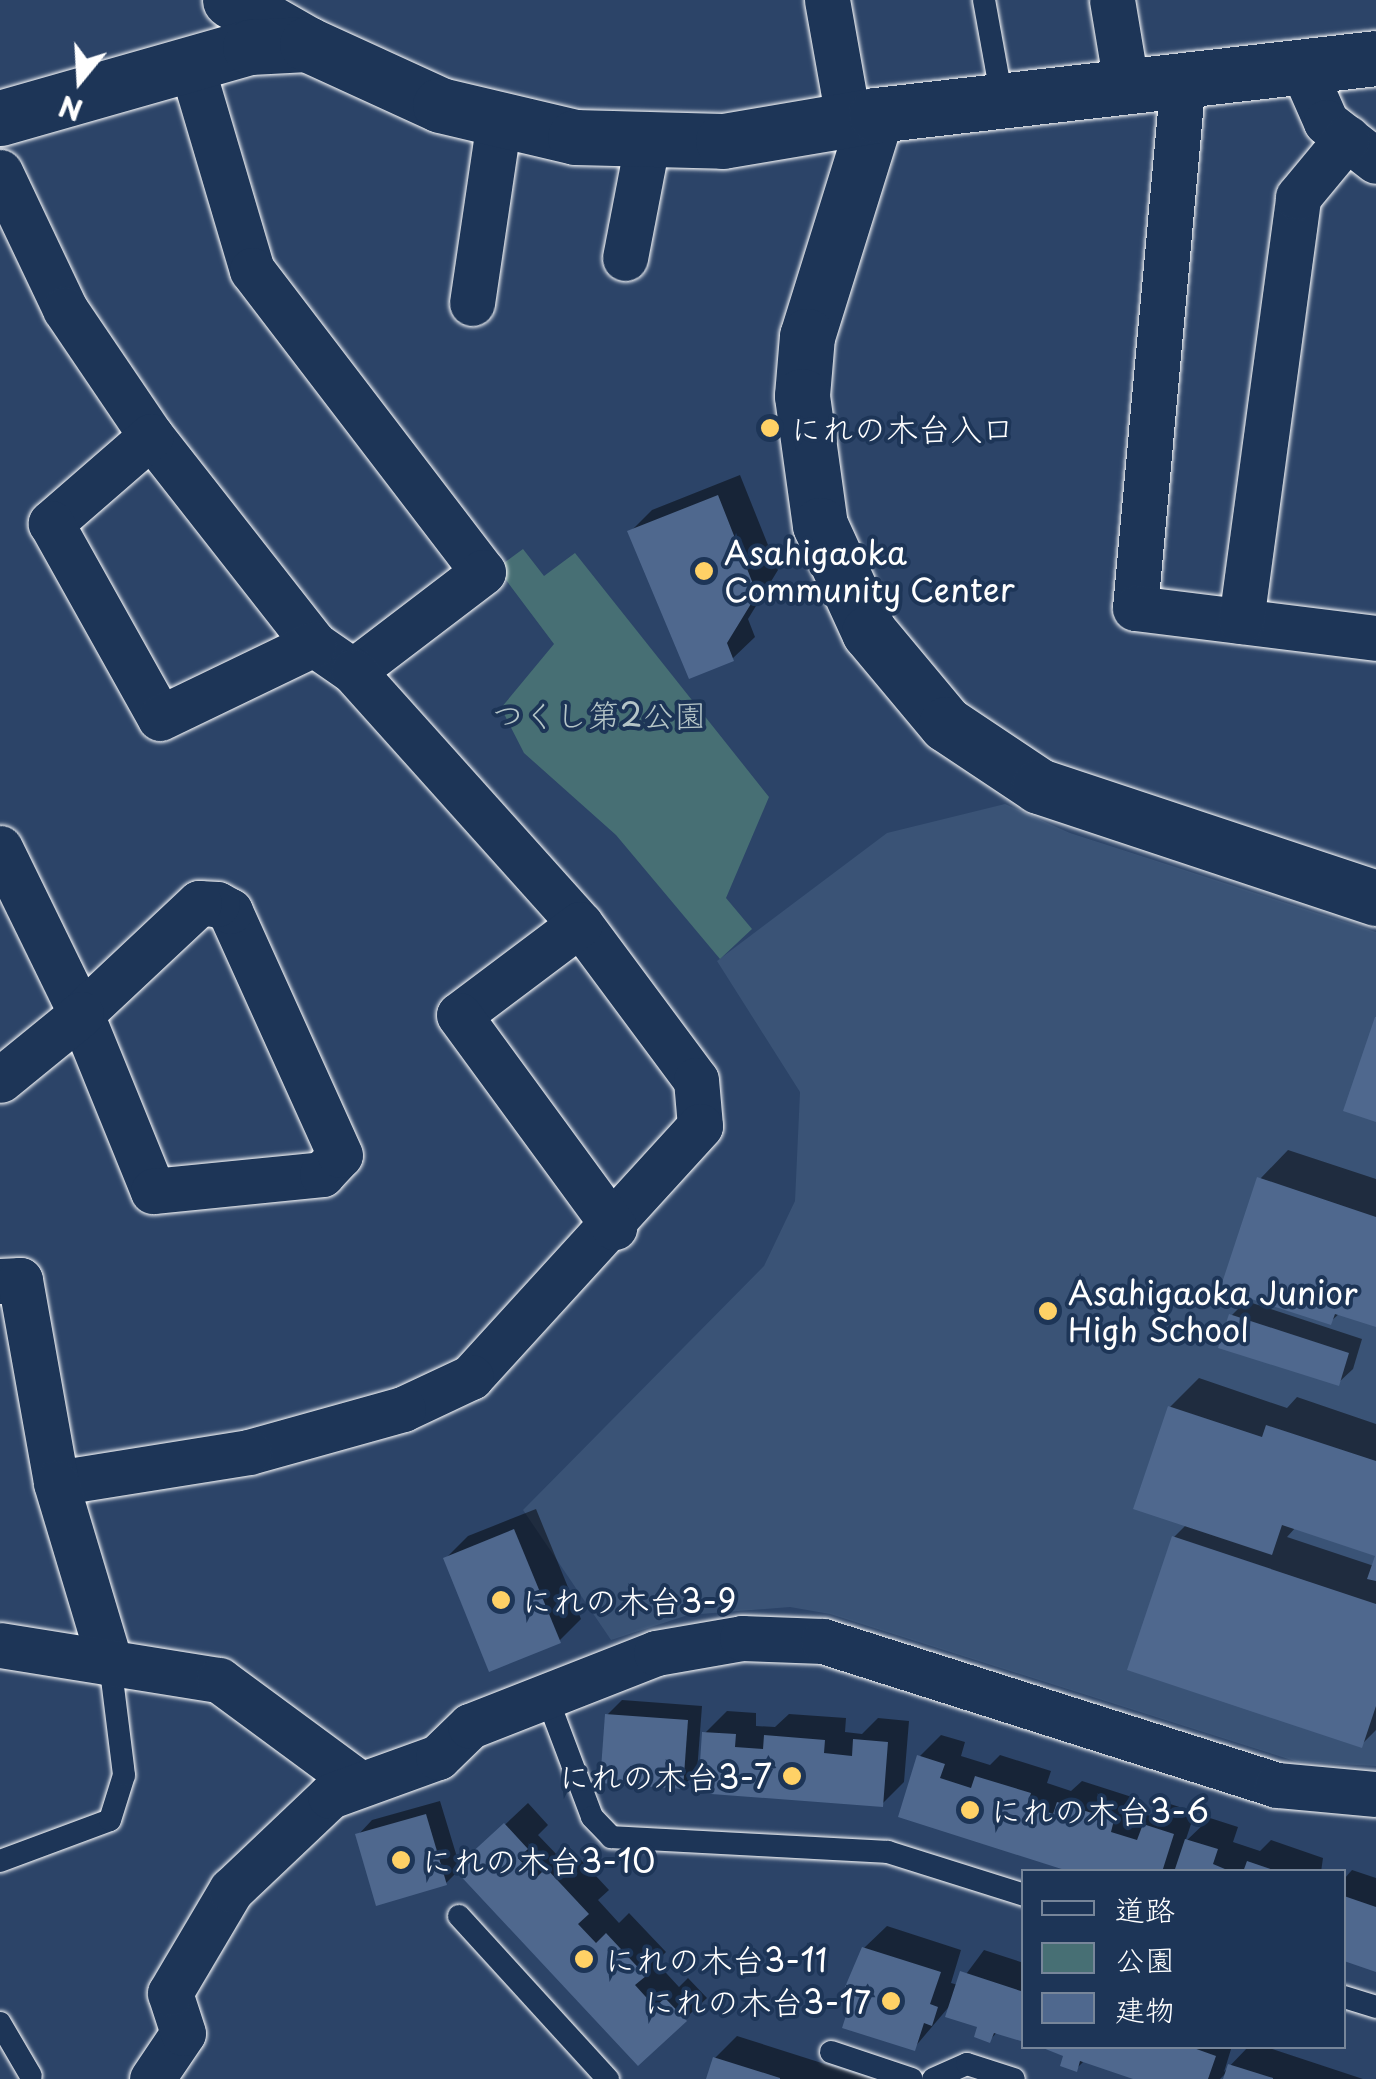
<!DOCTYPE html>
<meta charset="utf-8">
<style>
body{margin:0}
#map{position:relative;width:1376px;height:2079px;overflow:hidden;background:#2c4468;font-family:"Playpen Sans","Klee One",sans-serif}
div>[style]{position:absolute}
.built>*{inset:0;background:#3a5376}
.green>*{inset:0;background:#476f74}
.shadow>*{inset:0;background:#0007}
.building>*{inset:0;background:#4f688e}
.roads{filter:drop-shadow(0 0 2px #fff) drop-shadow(0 0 2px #fff)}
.service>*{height:22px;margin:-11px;padding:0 11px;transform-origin:11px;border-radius:11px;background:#1d3557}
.minor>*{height:45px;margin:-22.5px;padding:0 22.5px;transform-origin:22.5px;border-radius:22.5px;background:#1d3557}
.tertiary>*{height:55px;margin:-27.5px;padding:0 27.5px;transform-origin:27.5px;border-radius:27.5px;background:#1d3557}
.dots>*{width:28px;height:28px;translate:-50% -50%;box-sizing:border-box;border:5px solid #1d3557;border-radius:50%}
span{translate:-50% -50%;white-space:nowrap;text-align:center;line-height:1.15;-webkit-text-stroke:8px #1d3557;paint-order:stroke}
.poi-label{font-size:32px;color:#fff}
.left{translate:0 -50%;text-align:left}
.right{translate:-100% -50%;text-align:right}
.park-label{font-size:32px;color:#b5c5c7}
.legend{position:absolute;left:1021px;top:1869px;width:325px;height:180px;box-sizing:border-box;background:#1d3557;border:2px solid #77869a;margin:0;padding:12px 18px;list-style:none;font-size:30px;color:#fff}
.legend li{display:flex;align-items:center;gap:20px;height:50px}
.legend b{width:50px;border:2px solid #77869a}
.north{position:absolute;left:30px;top:30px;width:100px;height:100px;-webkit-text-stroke:8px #1d3557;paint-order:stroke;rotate:198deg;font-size:28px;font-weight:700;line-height:40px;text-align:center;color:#fff}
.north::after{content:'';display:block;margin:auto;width:35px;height:45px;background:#fff;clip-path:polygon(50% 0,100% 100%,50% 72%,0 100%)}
</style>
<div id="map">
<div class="built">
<i style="clip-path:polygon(1005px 804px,1070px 833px,1376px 932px,1376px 1766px,1298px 1762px,830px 1614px,790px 1607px,688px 1615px,611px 1640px,523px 1510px,764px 1266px,795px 1201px,800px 1092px,717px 961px,887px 833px)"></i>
</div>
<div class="green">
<i style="clip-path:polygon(523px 549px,544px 576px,575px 553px,769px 797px,726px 898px,752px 929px,720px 959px,616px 835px,524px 753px,501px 708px,554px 644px,497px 568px)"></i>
</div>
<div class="shadow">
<i style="clip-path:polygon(740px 475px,778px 570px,748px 619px,755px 637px,732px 659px,630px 532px,652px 510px)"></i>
<i style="clip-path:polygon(1288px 1150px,1376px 1179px,1376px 1325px,1340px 1313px,1330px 1322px,1260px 1179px)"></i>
<i style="clip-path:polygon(1246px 1301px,1362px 1339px,1353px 1369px,1338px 1383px,1231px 1316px)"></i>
<i style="clip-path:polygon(1199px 1378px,1287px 1408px,1297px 1397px,1376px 1424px,1376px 1554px,1296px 1527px,1287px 1537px,1374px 1566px,1376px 1560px,1376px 1730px,1361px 1745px,1174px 1537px,1187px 1524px,1170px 1407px)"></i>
<i style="clip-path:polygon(536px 1509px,581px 1619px,559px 1641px,446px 1558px,468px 1536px)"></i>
<i style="clip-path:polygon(622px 1700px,702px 1706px,697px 1772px,682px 1787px,607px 1715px)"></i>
<i style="clip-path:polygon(727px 1711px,756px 1713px,756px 1726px,775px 1727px,789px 1714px,846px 1718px,845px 1732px,862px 1734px,878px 1718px,909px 1721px,904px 1782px,882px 1804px,701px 1791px,705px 1733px)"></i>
<i style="clip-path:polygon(941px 1735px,965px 1742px,961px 1756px,990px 1765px,1000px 1755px,1051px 1771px,1047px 1783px,1071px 1791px,1082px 1781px,1135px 1798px,1131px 1810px,1154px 1817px,1167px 1803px,1195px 1812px,1185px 1842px,1210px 1818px,1238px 1827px,1233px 1842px,1260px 1851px,1271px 1840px,1323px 1858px,1321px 1872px,1080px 1872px,901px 1815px,919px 1757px)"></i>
<i style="clip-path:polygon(440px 1801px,460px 1867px,528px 1803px,548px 1825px,538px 1835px,560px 1858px,570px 1848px,609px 1890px,598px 1900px,619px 1923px,629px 1913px,666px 1952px,656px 1962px,679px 1987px,688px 1978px,707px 1998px,638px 2063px,459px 1870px,446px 1883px,358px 1835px,372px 1820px)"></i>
<i style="clip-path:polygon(1352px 1870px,1376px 1878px,1376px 1969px,1344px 1959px,1344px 1879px)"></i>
<i style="clip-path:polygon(887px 1926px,961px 1950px,951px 1983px,958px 1985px,984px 1950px,1024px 1963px,1024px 2040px,998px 2031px,990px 2040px,953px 2002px,914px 2048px,864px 1948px)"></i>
<i style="clip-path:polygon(737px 2036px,872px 2079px,708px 2079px,715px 2058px)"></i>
<i style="clip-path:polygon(1043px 2046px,1232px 2046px,1224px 2072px,1249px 2046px,1263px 2046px,1363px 2079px,1226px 2079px,1229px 2070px,1220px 2079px,1141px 2079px,1085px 2060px,1076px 2069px,1066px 2054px)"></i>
</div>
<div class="building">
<i style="clip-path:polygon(718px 495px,757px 594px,727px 643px,734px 661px,689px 679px,627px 531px)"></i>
<i style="clip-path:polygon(1375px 1017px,1376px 1017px,1376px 1122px,1343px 1111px)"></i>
<i style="clip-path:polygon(1257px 1177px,1376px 1217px,1376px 1327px,1335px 1314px,1331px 1325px,1220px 1289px)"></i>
<i style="clip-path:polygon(1229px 1314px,1349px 1353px,1339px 1386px,1218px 1348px)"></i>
<i style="clip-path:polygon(1168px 1406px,1262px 1437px,1266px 1425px,1376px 1461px,1376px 1581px,1367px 1579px,1375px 1556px,1282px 1525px,1272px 1555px,1133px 1509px)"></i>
<i style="clip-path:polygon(514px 1529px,561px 1643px,489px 1672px,443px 1558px)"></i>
<i style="clip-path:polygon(1172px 1536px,1376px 1604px,1376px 1706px,1362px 1748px,1127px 1670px)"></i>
<i style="clip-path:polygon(605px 1714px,688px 1720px,683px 1789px,600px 1783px)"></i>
<i style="clip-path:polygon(702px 1732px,736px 1734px,735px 1747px,763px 1749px,764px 1735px,825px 1740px,824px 1753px,852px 1756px,853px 1739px,888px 1742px,883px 1807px,698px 1793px)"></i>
<i style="clip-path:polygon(917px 1755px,945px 1764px,940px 1778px,971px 1788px,975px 1776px,1031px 1793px,1027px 1805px,1053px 1814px,1057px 1802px,1114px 1820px,1111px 1832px,1137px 1840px,1143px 1824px,1174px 1834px,1162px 1872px,1071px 1872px,898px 1817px)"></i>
<i style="clip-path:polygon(426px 1814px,447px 1885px,376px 1906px,355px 1834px)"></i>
<i style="clip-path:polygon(504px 1823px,528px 1849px,518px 1858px,536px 1878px,546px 1868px,589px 1914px,578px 1924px,596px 1943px,606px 1933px,646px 1976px,635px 1985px,655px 2007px,665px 1998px,687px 2021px,638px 2066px,454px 1869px)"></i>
<i style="clip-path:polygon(1185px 1839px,1218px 1849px,1213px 1864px,1232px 1872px,1174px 1872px)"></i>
<i style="clip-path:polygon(1247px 1861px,1276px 1871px,1276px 1872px,1243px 1872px)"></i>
<i style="clip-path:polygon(1344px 1896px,1376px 1907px,1376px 1972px,1344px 1961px)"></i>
<i style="clip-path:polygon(862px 1947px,941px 1972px,930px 2004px,938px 2007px,932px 2026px,924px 2023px,915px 2051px,842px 2028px,852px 1997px,842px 1994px)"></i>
<i style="clip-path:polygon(960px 1971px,1024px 1992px,1024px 2042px,994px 2033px,990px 2043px,974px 2037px,977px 2027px,945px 2017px)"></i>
<i style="clip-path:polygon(1038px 2046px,1188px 2046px,1216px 2056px,1208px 2079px,1133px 2079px,1080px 2061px,1077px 2072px,1060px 2066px,1063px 2056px)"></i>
<i style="clip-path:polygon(713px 2057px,780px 2078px,780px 2079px,706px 2079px)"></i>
<i style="clip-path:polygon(1228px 2064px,1273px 2078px,1273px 2079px,1223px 2079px)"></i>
</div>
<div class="roads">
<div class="service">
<i style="left:984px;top:0;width:101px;rotate:79.7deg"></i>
<i style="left:546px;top:1695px;width:130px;rotate:69.3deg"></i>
<i style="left:592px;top:1817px;width:28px;rotate:46deg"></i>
<i style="left:611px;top:1837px;width:277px;rotate:3.1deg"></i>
<i style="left:888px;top:1852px;width:143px;rotate:17.5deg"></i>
<i style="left:0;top:1861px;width:117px;rotate:-20.4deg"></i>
<i style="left:110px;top:1820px;width:47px;rotate:-72.7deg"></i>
<i style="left:124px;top:1775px;width:113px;rotate:-97.1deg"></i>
<i style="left:459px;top:1916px;width:221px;rotate:47.6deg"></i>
<i style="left:1344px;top:1997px;width:34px;rotate:17deg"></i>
<i style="left:0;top:2023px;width:61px;rotate:59.7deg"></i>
<i style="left:831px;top:2052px;width:85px;rotate:18.4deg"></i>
<i style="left:933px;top:2079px;width:37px;rotate:-24deg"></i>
<i style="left:967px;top:2064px;width:49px;rotate:17.7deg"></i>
</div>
<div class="minor">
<i style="left:827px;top:0;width:120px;rotate:79.9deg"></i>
<i style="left:1112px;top:0;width:85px;rotate:80.5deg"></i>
<i style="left:190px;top:61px;width:218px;rotate:73.5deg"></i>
<i style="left:252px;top:270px;width:380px;rotate:52.6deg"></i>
<i style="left:483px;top:572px;width:163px;rotate:142.7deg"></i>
<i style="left:1301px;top:65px;width:62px;rotate:66.3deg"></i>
<i style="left:1326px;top:122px;width:63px;rotate:38deg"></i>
<i style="left:1183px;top:78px;width:532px;rotate:95.17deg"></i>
<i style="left:1135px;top:608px;width:243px;rotate:7.1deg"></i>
<i style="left:0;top:172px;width:152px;rotate:64.6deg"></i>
<i style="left:65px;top:309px;width:153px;rotate:55.9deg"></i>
<i style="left:151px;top:436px;width:264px;rotate:51.9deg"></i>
<i style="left:314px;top:644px;width:47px;rotate:34.7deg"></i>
<i style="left:353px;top:671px;width:340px;rotate:48.1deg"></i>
<i style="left:580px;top:924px;width:194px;rotate:53.4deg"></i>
<i style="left:696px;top:1080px;width:46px;rotate:85deg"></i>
<i style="left:700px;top:1126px;width:340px;rotate:132.4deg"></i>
<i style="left:471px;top:1377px;width:75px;rotate:154.8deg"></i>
<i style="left:403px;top:1409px;width:160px;rotate:164.4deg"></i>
<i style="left:249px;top:1452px;width:195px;rotate:170.9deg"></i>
<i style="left:625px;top:258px;width:121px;rotate:-79.1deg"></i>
<i style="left:472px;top:303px;width:184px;rotate:-81.6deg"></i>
<i style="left:151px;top:436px;width:133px;rotate:139deg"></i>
<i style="left:51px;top:523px;width:223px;rotate:60.8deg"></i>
<i style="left:160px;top:718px;width:171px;rotate:-25.7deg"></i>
<i style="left:1241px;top:621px;width:428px;rotate:-82.3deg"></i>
<i style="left:1298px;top:197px;width:77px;rotate:-50.3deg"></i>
<i style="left:0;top:848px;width:185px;rotate:64deg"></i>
<i style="left:81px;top:1014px;width:191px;rotate:67.9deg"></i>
<i style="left:153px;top:1191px;width:170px;rotate:-5.7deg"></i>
<i style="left:322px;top:1174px;width:26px;rotate:-47deg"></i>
<i style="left:340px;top:1155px;width:268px;rotate:-114.3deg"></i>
<i style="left:230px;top:911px;width:15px;rotate:-152deg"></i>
<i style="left:217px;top:904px;width:18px;rotate:-177deg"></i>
<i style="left:199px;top:903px;width:162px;rotate:136.8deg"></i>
<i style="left:81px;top:1014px;width:104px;rotate:140.8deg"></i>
<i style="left:580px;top:924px;width:151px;rotate:143.1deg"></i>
<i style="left:459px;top:1015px;width:263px;rotate:53.8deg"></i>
<i style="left:0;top:1281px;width:20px;rotate:-3deg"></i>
<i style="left:20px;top:1280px;width:206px;rotate:79.9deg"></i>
<i style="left:56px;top:1483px;width:188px;rotate:73.3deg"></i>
<i style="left:0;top:1645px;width:222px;rotate:9.1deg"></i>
<i style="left:219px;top:1680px;width:175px;rotate:36.4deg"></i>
<i style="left:152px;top:2079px;width:55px;rotate:-56deg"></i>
<i style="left:183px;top:2033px;width:42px;rotate:-108deg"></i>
<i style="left:170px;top:1993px;width:120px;rotate:-59.4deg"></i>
<i style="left:231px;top:1890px;width:137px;rotate:-43.5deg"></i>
<i style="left:330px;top:1796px;width:115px;rotate:-19.9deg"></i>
<i style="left:438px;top:1757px;width:45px;rotate:-44.1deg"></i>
<i style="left:470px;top:1726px;width:200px;rotate:-21.4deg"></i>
<i style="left:656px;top:1653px;width:87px;rotate:-9.9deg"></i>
<i style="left:742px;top:1638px;width:81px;rotate:2.1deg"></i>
<i style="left:823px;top:1641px;width:476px;rotate:17.6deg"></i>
<i style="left:1277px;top:1785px;width:99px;rotate:5.2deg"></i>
</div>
<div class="tertiary">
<i style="left:230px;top:0;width:89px;rotate:29.7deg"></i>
<i style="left:876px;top:115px;width:232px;rotate:107.3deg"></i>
<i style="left:807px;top:336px;width:60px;rotate:94.8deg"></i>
<i style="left:802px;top:396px;width:130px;rotate:82.1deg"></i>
<i style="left:820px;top:525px;width:118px;rotate:65.4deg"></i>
<i style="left:869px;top:632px;width:120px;rotate:50.1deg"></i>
<i style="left:946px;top:724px;width:112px;rotate:33.7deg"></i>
<i style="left:1039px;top:786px;width:355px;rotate:18.4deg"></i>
<i style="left:0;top:118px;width:260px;rotate:-15.9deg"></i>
<i style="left:250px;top:47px;width:57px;rotate:-3deg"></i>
<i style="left:307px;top:44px;width:146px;rotate:24.6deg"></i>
<i style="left:440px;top:105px;width:139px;rotate:13.3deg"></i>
<i style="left:575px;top:137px;width:148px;rotate:1.5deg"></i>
<i style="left:723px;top:141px;width:155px;rotate:-9.6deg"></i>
<i style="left:876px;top:115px;width:503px;rotate:-6.5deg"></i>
</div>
</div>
<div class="dots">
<i style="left:770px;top:428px;background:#ffd166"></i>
<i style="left:704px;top:571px;background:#ffd166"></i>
<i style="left:1048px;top:1311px;background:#ffd166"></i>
<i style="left:501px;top:1600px;background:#ffd166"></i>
<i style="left:792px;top:1776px;background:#ffd166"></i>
<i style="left:970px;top:1810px;background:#ffd166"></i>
<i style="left:401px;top:1860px;background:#ffd166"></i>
<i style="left:584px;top:1959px;background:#ffd166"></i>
<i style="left:891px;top:2001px;background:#ffd166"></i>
</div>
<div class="poi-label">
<span class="left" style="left:790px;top:428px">にれの木台入口</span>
<span class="left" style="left:724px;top:571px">Asahigaoka<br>Community Center</span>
<span class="left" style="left:1068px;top:1311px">Asahigaoka Junior<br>High School</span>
<span class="left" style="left:521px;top:1600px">にれの木台3-9</span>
<span class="right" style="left:772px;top:1776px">にれの木台3-7</span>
<span class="left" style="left:990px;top:1810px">にれの木台3-6</span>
<span class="left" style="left:421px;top:1860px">にれの木台3-10</span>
<span class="left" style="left:604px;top:1959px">にれの木台3-11</span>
<span class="right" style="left:871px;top:2001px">にれの木台3-17</span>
</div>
<div class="park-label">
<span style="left:599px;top:714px">つくし第2公園</span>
</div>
<ul class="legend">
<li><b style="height:12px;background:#1d3557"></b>道路</li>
<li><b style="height:28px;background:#476f74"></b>公園</li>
<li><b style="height:28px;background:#4f688e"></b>建物</li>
</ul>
<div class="north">N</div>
</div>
